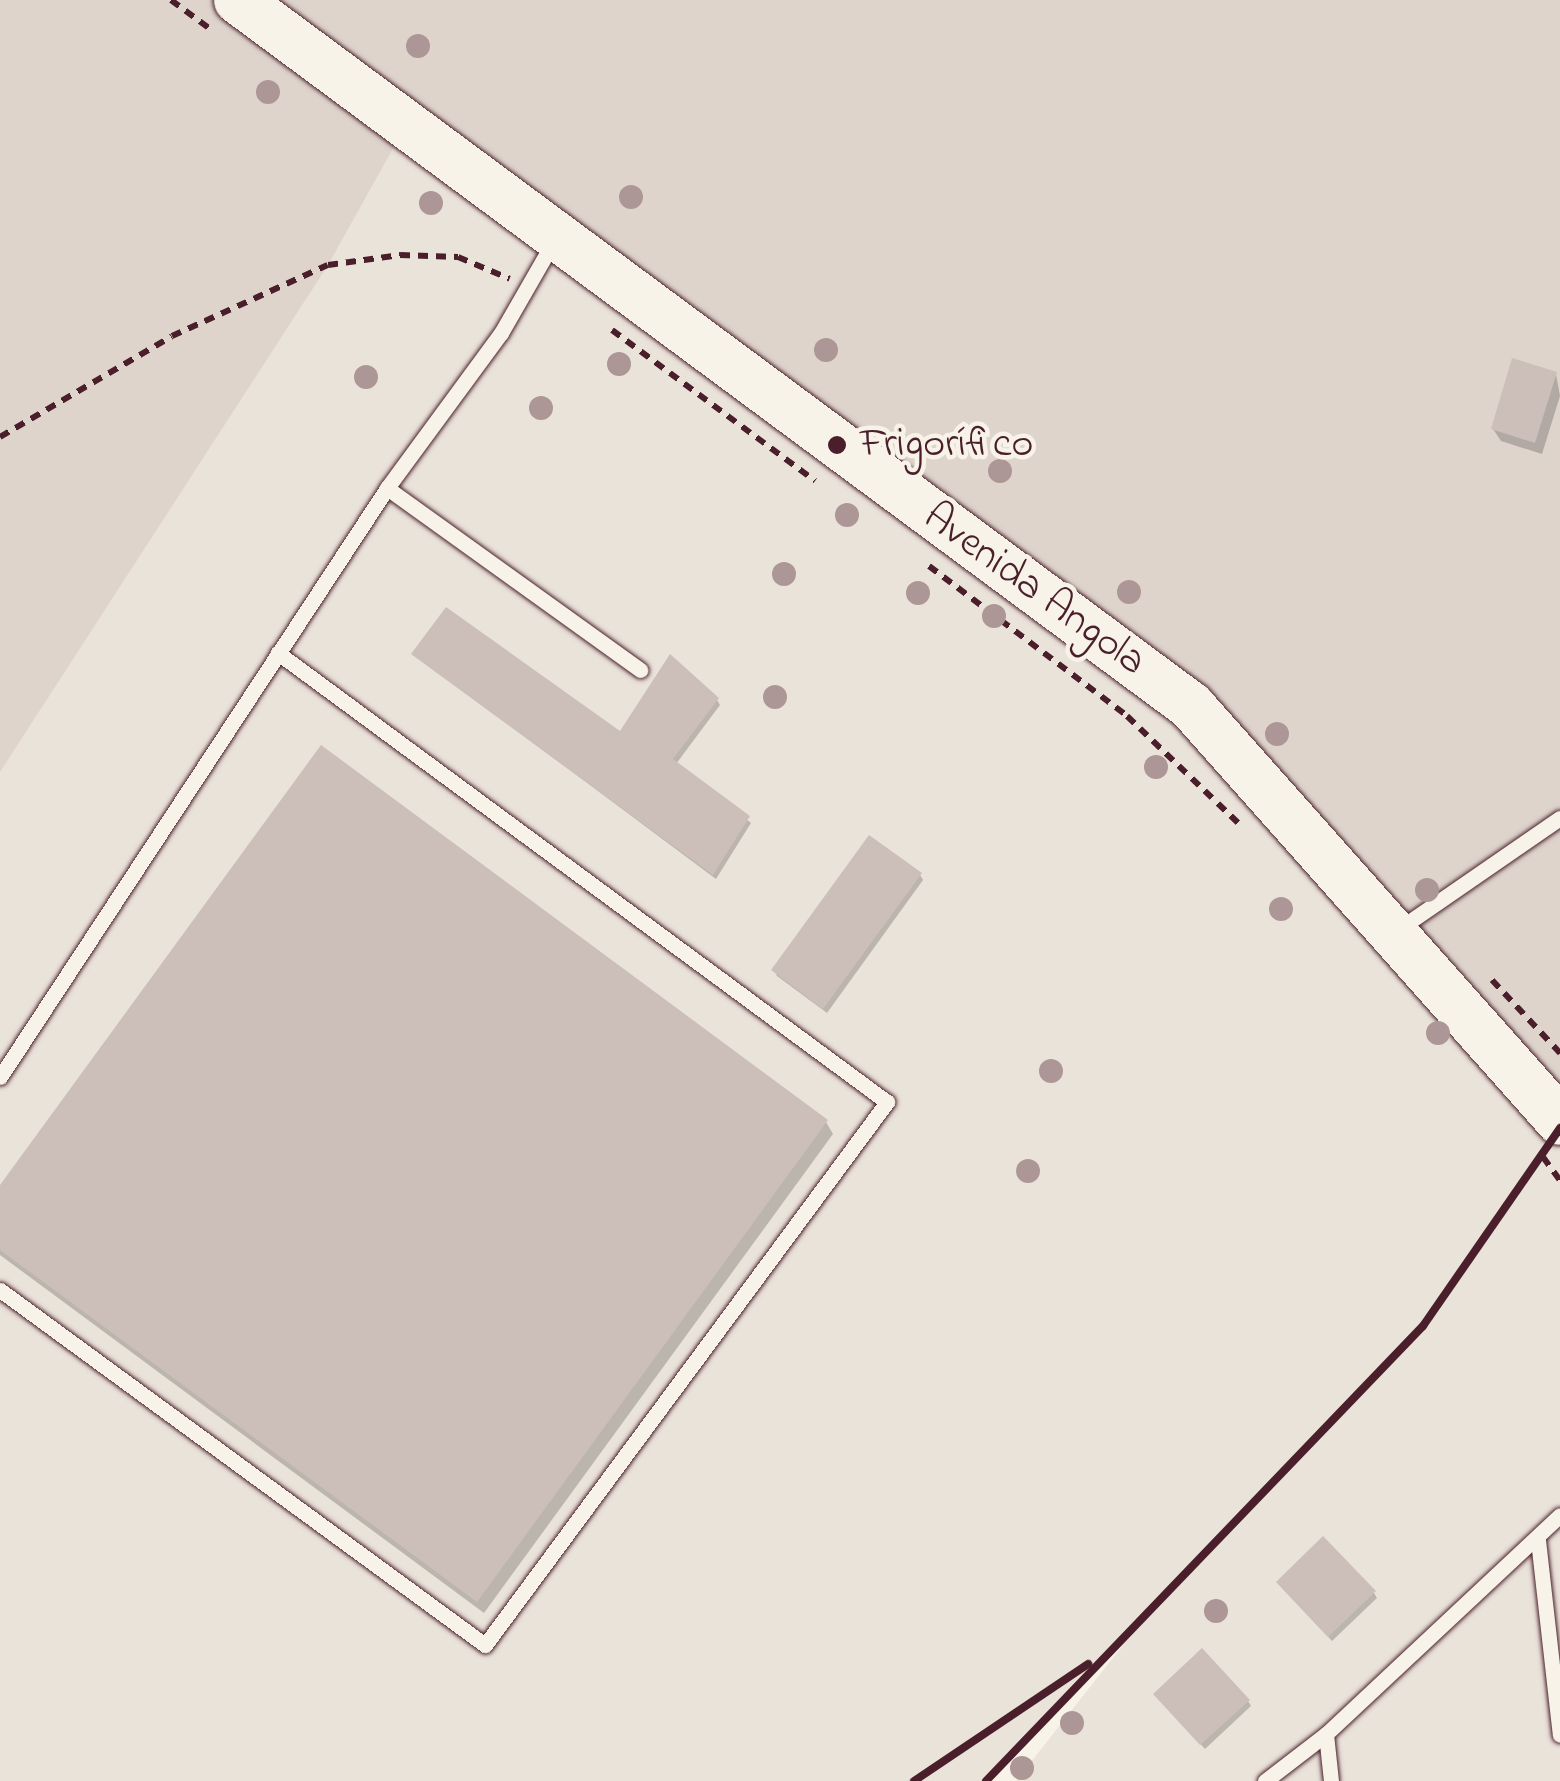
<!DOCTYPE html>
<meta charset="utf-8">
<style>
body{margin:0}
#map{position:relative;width:1560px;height:1781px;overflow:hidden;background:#f7f3e8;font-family:"Indie Flower",sans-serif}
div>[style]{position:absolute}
.built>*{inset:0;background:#eae3da}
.green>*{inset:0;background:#ded4cc}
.shadow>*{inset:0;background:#0003}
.building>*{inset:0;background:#ccbfb9}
.path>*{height:6px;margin-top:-3px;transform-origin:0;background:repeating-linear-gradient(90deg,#4a1f2b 0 10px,transparent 0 18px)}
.roads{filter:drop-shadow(0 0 2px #4a1f2b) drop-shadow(0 0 2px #4a1f2b)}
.service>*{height:15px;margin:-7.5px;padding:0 7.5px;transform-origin:7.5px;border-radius:7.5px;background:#f7f3e8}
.primary>*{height:48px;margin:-24px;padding:0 24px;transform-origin:24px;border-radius:24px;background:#f7f3e8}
.rail>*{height:8px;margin:-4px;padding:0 4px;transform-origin:4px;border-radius:4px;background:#4a1f2b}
.trees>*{width:24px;height:24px;margin:-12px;border-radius:50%;background:#ac9796}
.dots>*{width:28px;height:28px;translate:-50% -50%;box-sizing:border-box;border:5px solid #f7f3e8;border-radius:50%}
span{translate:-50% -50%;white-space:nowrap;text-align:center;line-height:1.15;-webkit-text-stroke:9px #f7f3e8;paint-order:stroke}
.poi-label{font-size:42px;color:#4a1f2b}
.left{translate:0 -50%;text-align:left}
.street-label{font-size:42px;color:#4a1f2b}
</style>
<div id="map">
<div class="built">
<i style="clip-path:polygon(406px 124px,1560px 818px,1560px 1781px,1016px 1781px,1127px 1640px,986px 1781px,0 1781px,0 766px)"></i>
</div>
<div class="green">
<i style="clip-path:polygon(0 0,1560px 0,1560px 1121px,1191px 706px,406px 125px,328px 265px,0 772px)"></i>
</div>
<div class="shadow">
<i style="clip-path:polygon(1556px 374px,1560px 396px,1542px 454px,1501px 441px,1493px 429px)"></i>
<i style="clip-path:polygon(414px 654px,621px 735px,717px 700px,720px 705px,676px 764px,751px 823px,716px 879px)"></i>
<i style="clip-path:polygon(920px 875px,923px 880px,827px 1013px,777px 976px,774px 970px)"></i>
<i style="clip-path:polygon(826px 1122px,833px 1134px,484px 1613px,0 1255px,0 1189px)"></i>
<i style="clip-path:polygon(1282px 1588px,1374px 1593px,1377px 1598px,1332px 1641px)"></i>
<i style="clip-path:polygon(1159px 1699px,1248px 1701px,1251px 1706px,1205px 1749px)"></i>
</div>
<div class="building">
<i style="clip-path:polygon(1512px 358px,1557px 372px,1535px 443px,1491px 429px)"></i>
<i style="clip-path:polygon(446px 607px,620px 731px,670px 654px,719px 698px,673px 759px,750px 816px,713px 875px,411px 654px)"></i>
<i style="clip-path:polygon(321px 745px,828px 1120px,477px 1602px,0 1250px,0 1185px)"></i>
<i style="clip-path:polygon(869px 835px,922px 873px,823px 1009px,771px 970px)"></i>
<i style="clip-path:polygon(1323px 1536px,1376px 1591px,1328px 1637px,1276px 1582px)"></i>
<i style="clip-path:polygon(1202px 1648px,1250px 1700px,1200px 1745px,1153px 1694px)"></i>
</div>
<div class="path">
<i style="left:171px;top:0;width:49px;rotate:36.6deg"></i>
<i style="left:612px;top:330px;width:253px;rotate:36.6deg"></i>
<i style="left:0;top:437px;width:199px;rotate:-30.4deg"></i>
<i style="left:172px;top:336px;width:171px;rotate:-24.5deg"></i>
<i style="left:328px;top:265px;width:73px;rotate:-7.9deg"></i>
<i style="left:400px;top:255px;width:58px;rotate:2deg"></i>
<i style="left:458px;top:257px;width:56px;rotate:22.9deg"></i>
<i style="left:929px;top:566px;width:248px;rotate:37.1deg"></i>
<i style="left:1127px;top:716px;width:154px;rotate:43.9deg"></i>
<i style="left:1492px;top:980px;width:100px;rotate:47deg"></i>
<i style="left:1543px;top:1157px;width:29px;rotate:54deg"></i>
</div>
<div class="roads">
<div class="service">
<i style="left:387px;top:488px;width:312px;rotate:35.7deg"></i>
<i style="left:1396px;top:931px;width:199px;rotate:-34.6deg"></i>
<i style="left:0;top:1077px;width:705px;rotate:-56.69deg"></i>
<i style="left:387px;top:488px;width:192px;rotate:-53.7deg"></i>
<i style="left:501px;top:333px;width:106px;rotate:-60.1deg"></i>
<i style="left:0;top:1290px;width:601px;rotate:36.2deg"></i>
<i style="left:485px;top:1645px;width:676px;rotate:-53.49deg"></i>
<i style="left:887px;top:1102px;width:757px;rotate:-143.6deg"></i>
<i style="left:1538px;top:1540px;width:196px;rotate:83.6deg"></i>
<i style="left:1326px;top:1734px;width:47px;rotate:83.9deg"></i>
<i style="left:1265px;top:1781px;width:77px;rotate:-37.6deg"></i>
<i style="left:1326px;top:1734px;width:320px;rotate:-43.1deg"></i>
</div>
<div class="primary">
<i style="left:238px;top:0;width:1186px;rotate:36.53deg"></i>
<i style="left:1191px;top:706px;width:555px;rotate:48.36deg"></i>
</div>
</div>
<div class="rail">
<i style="left:914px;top:1781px;width:210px;rotate:-33.9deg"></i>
<i style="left:986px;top:1781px;width:631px;rotate:-46.16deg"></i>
<i style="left:1423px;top:1326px;width:241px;rotate:-55.3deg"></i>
</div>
<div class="trees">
<i style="left:418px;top:46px"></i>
<i style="left:268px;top:92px"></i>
<i style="left:631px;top:197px"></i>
<i style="left:431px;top:203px"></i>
<i style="left:826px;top:350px"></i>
<i style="left:619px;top:364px"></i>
<i style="left:366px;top:377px"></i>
<i style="left:541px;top:408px"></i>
<i style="left:1000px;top:471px"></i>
<i style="left:847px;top:515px"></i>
<i style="left:784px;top:574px"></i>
<i style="left:1129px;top:592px"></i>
<i style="left:918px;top:593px"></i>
<i style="left:994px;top:616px"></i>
<i style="left:775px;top:697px"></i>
<i style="left:1277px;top:734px"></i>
<i style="left:1156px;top:767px"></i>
<i style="left:1427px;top:890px"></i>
<i style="left:1281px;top:909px"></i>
<i style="left:1438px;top:1033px"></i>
<i style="left:1051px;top:1071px"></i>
<i style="left:1028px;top:1171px"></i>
<i style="left:1216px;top:1611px"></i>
<i style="left:1072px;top:1723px"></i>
<i style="left:1022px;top:1768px"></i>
</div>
<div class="dots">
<i style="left:837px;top:445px;background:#4a1f2b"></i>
</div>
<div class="poi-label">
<span class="left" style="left:860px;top:445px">Frigorífico</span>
</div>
<div class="street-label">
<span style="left:1034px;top:590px;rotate:36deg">Avenida Angola</span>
</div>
</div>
